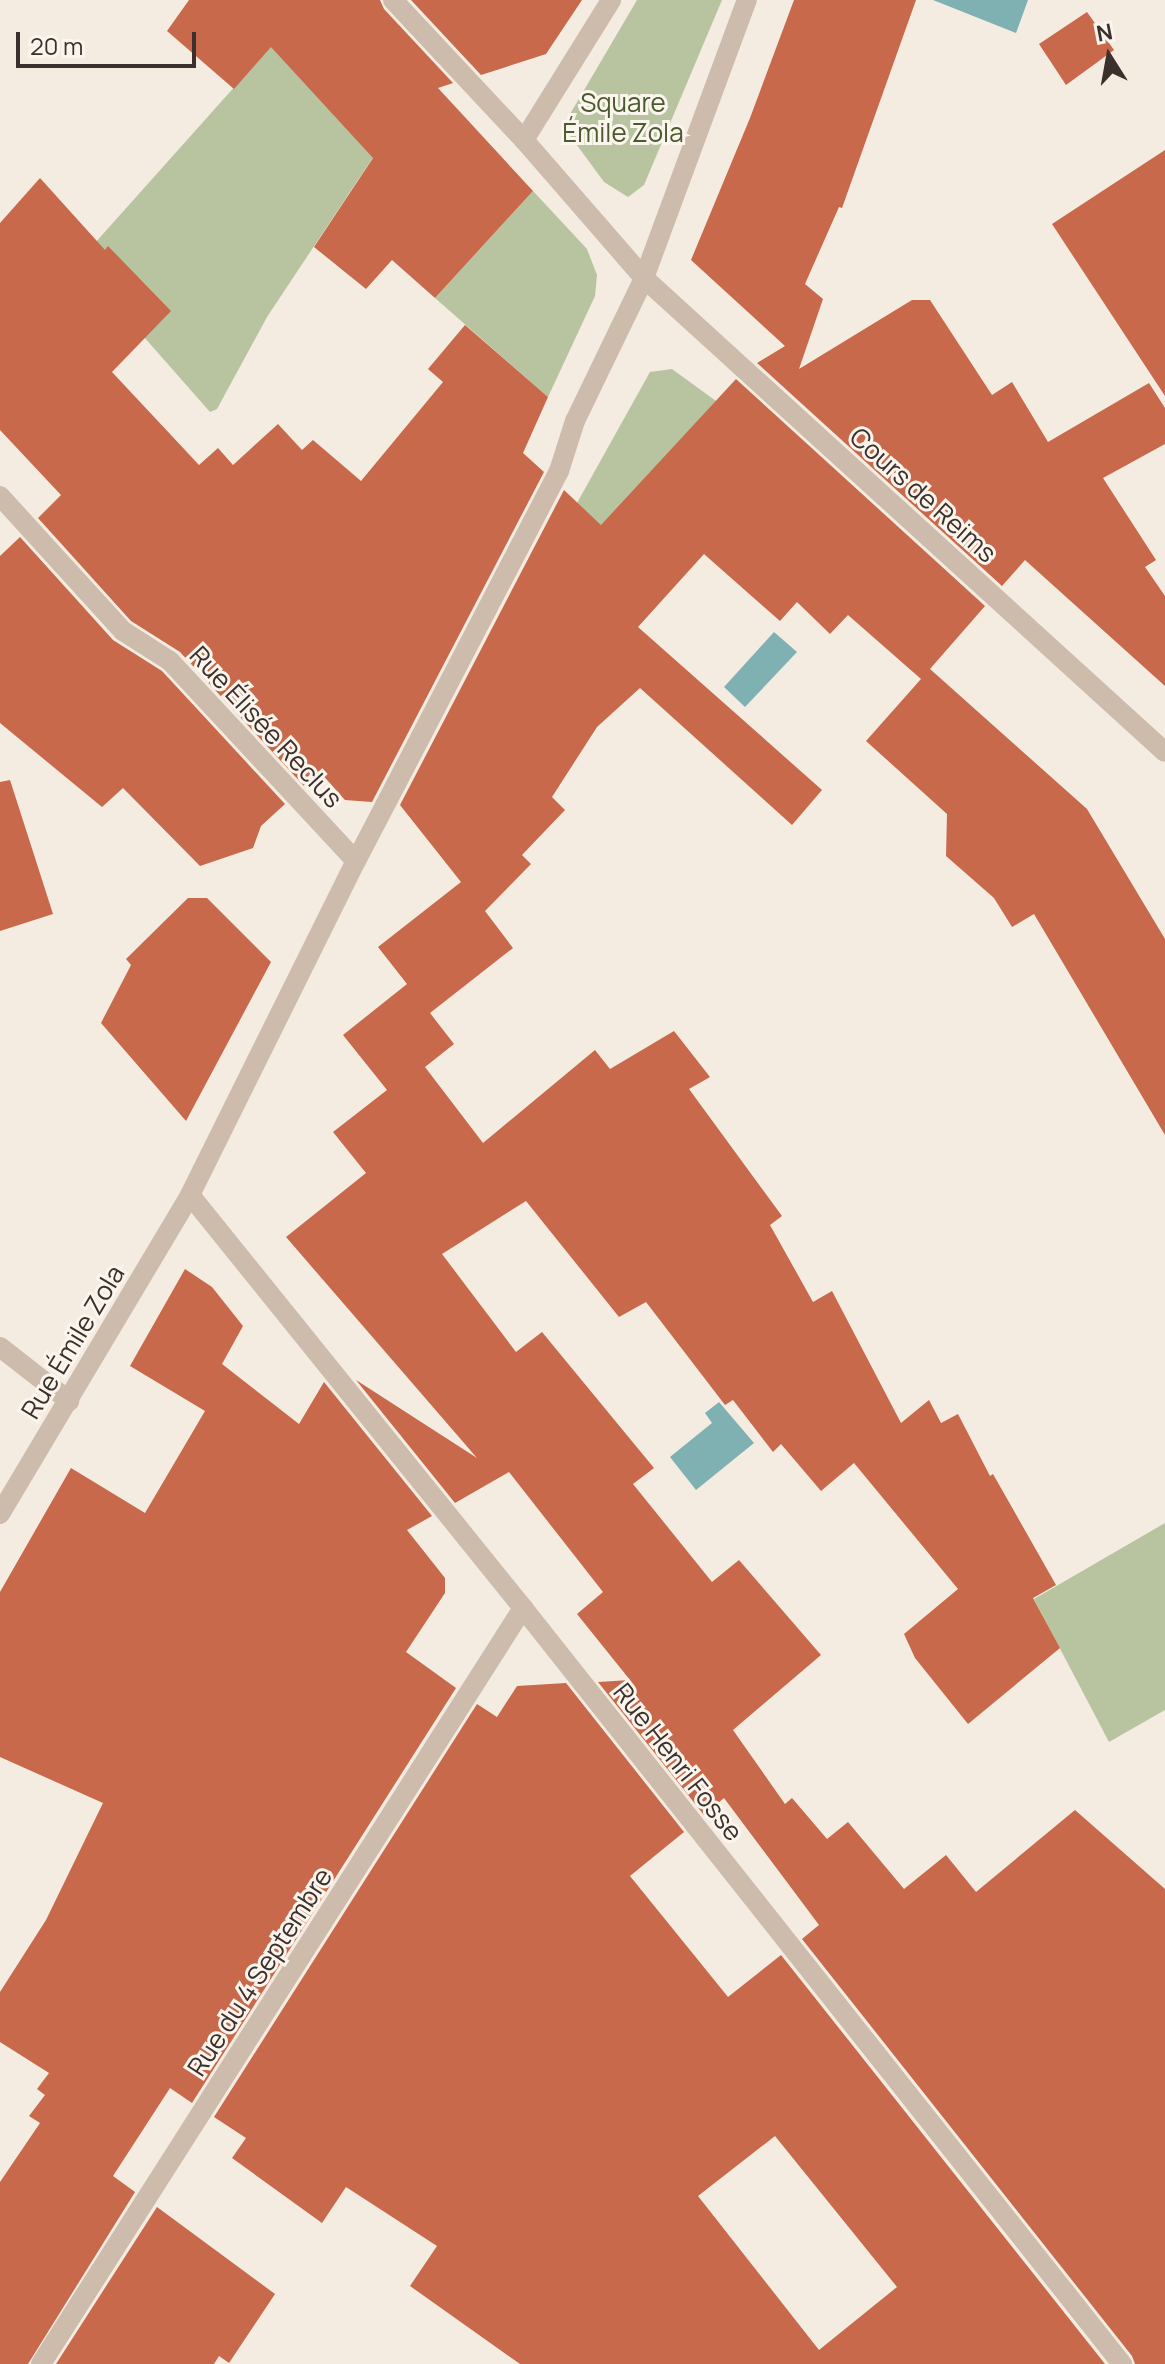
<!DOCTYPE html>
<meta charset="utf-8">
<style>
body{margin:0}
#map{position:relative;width:1165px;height:2364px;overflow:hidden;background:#f4ebe1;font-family:Manrope,sans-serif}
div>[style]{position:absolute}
.green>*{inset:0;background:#b8c4a0}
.water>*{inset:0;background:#7fb0b2}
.building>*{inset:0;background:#c8694b}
.street>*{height:20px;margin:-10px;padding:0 10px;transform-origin:10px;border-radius:10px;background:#cdbbac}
span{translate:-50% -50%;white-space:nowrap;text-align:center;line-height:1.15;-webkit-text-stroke:6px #fbf5ee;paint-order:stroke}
.park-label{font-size:26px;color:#4a5a2e}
.street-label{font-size:26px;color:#3b302b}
.north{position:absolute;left:1069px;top:16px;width:80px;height:80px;-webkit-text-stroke:6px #fbf5ee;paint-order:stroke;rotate:349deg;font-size:22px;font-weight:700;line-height:32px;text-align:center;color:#3b302b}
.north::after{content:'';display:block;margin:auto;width:28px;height:36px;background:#3b302b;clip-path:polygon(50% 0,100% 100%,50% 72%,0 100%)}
.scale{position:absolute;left:16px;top:32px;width:180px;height:36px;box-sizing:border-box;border:4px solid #3b302b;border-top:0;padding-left:10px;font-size:24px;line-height:28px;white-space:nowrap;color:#3b302b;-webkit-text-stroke:6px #fbf5ee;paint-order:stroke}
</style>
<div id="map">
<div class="green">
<i style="clip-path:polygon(312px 0,427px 76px,267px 317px,217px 409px,210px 412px,78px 262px)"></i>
<i style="clip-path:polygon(637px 0,722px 0,644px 185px,628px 197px,604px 182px,563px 126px)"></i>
<i style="clip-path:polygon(533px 191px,587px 249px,597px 275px,595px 296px,548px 397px,435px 298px)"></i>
<i style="clip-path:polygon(672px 369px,716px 401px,602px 526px,577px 503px,650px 372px)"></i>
<i style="clip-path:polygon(1165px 1523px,1165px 1710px,1109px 1742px,1034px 1599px)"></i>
</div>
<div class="water">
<i style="clip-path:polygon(933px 0,1028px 0,1016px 33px)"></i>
<i style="clip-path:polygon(774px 632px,797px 652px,745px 707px,724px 687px)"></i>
<i style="clip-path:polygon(719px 1402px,754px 1443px,696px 1490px,670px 1457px,712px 1423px,705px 1413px)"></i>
</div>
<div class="building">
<i style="clip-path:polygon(189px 0,380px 0,384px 9px,453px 83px,438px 88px,533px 191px,435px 298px,392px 260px,366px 289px,314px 247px,373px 158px,271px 47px,234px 89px,167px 31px)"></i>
<i style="clip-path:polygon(411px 0,582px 0,546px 54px,481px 75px)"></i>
<i style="clip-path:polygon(794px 0,916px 0,842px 208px,839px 207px,805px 284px,823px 299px,799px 369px,912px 300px,930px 300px,992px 395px,1012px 382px,1048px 442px,1149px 383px,1165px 408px,1165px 444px,1103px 478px,1156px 560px,1145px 567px,1165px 596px,1165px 686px,1025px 560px,1002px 586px,757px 363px,785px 346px,691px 260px,750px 118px)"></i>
<i style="clip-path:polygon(1087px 12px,1114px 50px,1066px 85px,1039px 44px)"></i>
<i style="clip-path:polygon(1165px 150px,1165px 396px,1052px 224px)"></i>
<i style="clip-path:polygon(40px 178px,105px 250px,108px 246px,171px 311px,112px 372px,199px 465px,218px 448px,233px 465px,278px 424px,302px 450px,313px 440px,361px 481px,443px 382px,428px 369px,465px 325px,548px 397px,523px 453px,544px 472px,372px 802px,345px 800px,319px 771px,304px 786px,180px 652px,131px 621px,38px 518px,61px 495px,0 430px,0 223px)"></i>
<i style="clip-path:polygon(736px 379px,985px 606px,930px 669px,1087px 809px,1165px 939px,1165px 1135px,1034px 914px,1012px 927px,994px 898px,946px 856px,947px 814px,866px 741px,921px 679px,848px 615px,830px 634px,797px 602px,780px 621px,704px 554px,638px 627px,822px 790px,792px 825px,640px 688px,597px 727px,552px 797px,565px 810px,522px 855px,531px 864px,485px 911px,513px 948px,430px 1013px,454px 1044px,425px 1067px,483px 1143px,595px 1050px,610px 1069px,674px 1031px,710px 1077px,689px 1089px,782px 1216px,770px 1225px,813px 1302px,832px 1291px,901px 1423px,929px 1400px,941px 1423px,958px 1414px,990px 1476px,993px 1474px,1056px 1585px,1033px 1598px,1060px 1648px,968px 1724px,915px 1658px,904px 1634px,958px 1589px,854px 1463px,821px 1491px,781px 1444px,773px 1452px,733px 1400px,725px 1405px,646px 1302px,619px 1317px,526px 1201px,442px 1254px,516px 1352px,542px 1332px,654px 1468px,633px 1484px,712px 1582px,739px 1560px,821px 1655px,733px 1730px,785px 1804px,792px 1798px,827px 1839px,848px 1822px,904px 1889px,946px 1855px,976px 1892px,1075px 1810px,1165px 1889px,1165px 2364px,1135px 2364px,1132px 2356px,802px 1939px,819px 1925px,724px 1798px,704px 1815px,598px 1682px,630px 1680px,577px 1614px,603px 1592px,509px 1472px,455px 1503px,356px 1380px,477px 1458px,286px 1237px,366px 1173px,333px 1132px,387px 1090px,343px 1035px,407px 984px,378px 947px,461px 882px,400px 805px,564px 490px,601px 525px)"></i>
<i style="clip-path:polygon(20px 537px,113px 640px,162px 671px,285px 804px,261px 826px,253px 848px,200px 866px,123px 788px,102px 807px,0 723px,0 556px)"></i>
<i style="clip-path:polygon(10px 780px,53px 914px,0 931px,0 782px)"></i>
<i style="clip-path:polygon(188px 898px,207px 898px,271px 962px,186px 1121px,101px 1023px,131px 965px,126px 959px)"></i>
<i style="clip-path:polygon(185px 1269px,212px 1287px,243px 1326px,222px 1364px,299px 1424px,324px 1382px,432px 1516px,407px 1530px,445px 1578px,445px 1593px,406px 1652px,456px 1688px,192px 2103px,170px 2088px,113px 2176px,135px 2192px,28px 2364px,0 2364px,0 2182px,40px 2123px,29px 2116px,45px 2095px,37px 2089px,49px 2073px,0 2042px,0 1992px,46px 1920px,103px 1803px,0 1757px,0 1592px,71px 1468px,145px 1513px,205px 1411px,130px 1366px)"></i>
<i style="clip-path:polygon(evenodd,566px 1683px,684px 1832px,630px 1876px,728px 1997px,781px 1955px,1105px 2364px,520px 2364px,410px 2286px,437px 2246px,346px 2187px,322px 2223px,232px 2158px,246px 2138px,214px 2117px,477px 1704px,497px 1717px,517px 1686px,566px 1683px,775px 2136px,897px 2287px,819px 2350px,698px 2196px,775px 2136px)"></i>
<i style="clip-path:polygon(157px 2207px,275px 2294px,229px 2363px,219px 2356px,214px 2364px,56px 2364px)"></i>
</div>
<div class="street">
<i style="left:393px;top:0;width:192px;rotate:46.9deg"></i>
<i style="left:524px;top:140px;width:183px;rotate:49deg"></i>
<i style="left:644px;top:278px;width:704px;rotate:42.3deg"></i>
<i style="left:524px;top:140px;width:165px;rotate:-58.1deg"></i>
<i style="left:0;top:496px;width:183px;rotate:47.7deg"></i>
<i style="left:123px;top:631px;width:56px;rotate:32.6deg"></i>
<i style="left:170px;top:661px;width:273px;rotate:47.1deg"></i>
<i style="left:190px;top:1195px;width:531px;rotate:51.12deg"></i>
<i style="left:523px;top:1608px;width:965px;rotate:51.61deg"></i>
<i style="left:0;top:1347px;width:88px;rotate:38deg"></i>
<i style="left:0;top:1514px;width:371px;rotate:-59.2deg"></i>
<i style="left:190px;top:1195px;width:373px;rotate:-63.6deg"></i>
<i style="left:356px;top:861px;width:440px;rotate:-62.5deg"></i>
<i style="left:559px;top:471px;width:52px;rotate:-72.3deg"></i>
<i style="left:575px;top:421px;width:159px;rotate:-64.2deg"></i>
<i style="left:644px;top:278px;width:296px;rotate:-69.7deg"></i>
<i style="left:41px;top:2364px;width:897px;rotate:-57.48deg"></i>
</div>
<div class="park-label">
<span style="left:623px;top:118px">Square<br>Émile Zola</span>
</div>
<div class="street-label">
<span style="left:923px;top:495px;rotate:42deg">Cours de Reims</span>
<span style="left:266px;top:727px;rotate:47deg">Rue Élisée Reclus</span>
<span style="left:73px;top:1342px;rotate:-59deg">Rue Émile Zola</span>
<span style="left:678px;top:1762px;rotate:52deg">Rue Henri Fosse</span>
<span style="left:260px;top:1972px;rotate:-57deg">Rue du 4 Septembre</span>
</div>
<div class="north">N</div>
<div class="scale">20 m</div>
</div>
